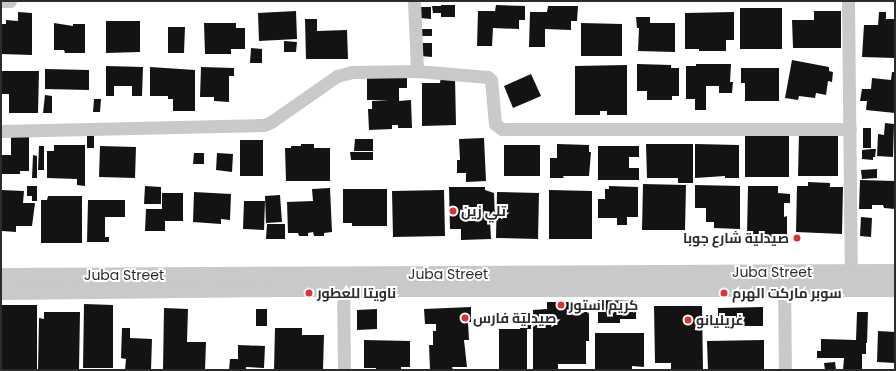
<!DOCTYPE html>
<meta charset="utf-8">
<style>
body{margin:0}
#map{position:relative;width:896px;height:371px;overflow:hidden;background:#fff;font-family:Poppins,Cairo,sans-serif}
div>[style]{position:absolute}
.building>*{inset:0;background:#131313}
.minor>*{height:13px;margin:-6.5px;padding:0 6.5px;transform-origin:6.5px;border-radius:6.5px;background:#c9c9c9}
.tertiary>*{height:17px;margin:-8.5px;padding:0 8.5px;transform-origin:8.5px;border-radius:8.5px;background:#c9c9c9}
.dots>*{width:11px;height:11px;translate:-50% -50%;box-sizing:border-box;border:2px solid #fff;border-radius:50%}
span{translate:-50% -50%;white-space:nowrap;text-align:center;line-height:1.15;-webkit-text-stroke:4px #fff;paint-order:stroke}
.poi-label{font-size:14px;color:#2c2c2c;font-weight:700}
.left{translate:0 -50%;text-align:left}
.right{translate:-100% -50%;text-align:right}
.street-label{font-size:14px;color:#2c2c2c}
.frame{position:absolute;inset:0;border:2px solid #2c2c2c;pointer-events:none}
</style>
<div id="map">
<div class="building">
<i style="clip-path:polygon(441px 5px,455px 5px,455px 17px,441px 17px)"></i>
<i style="clip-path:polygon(496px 5px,525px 6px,525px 20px,519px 20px,519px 29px,493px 28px,492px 46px,477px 46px,478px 11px,495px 11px)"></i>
<i style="clip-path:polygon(432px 6px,441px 6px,441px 13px,433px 13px)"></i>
<i style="clip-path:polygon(548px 6px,578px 6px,577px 21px,571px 21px,571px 30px,545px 29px,545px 47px,529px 47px,530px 12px,547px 12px)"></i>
<i style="clip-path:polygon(421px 7px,431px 7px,431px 19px,420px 18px)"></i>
<i style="clip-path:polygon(740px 8px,782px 8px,782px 49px,740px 49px)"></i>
<i style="clip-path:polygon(296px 11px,297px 39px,259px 41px,258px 13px)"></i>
<i style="clip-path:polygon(814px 11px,841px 11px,841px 48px,793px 48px,792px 20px,814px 20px)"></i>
<i style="clip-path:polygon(18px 12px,32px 13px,32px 55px,1px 54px,1px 24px,6px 24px,6px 20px,18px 21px)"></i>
<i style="clip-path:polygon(734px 12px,734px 40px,726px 40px,726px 51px,699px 51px,699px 49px,685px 49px,685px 13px)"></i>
<i style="clip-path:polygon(879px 12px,886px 12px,886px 19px,895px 19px,895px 58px,862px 57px,864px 25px,878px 25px)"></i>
<i style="clip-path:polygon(636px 17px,650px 17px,650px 23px,675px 23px,675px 52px,638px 51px,639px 28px,637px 28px)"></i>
<i style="clip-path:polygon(305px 19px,317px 19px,317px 31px,347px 30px,348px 59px,306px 59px)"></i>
<i style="clip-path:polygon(106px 21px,140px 21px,140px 52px,106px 53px)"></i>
<i style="clip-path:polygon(54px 23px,73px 26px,73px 24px,85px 24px,85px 53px,65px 53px,64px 50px,54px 50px)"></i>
<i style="clip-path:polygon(204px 23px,236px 23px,236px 28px,245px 28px,245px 49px,231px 49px,231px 54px,205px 54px)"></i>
<i style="clip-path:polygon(581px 23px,622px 24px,622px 56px,581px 56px)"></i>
<i style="clip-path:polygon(168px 27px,185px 27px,184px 53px,168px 53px)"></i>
<i style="clip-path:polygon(421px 29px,432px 29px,432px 36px,420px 36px)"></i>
<i style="clip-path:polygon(284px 41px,297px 42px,296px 52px,284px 52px)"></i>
<i style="clip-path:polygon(421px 43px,432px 43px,432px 57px,421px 56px)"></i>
<i style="clip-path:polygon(251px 48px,262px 49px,262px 63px,250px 63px)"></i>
<i style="clip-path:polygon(792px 60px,829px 67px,829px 71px,833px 72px,832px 82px,828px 81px,826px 95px,816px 93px,815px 98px,799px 96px,798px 100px,785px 98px)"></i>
<i style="clip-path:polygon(637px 64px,671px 65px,671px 68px,679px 68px,679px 96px,672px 96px,672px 100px,647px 100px,647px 91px,637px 91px)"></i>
<i style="clip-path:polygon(696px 64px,731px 64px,730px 82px,733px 82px,732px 93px,719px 93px,719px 86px,706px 86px,706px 110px,695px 110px,695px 99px,686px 99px,686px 66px,696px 66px)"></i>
<i style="clip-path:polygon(627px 65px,627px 115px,607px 115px,607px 111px,600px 111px,600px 115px,575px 115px,575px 66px)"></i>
<i style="clip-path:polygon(106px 66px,143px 67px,142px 96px,132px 96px,132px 86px,114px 86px,114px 96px,106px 96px)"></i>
<i style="clip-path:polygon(150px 67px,195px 70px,195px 111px,173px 111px,173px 99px,168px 99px,168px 96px,150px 96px)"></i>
<i style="clip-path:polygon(201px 67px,234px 68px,234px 76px,229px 76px,229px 102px,214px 101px,214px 97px,200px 97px)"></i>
<i style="clip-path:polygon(741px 68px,779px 68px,779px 101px,745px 101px,745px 83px,741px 83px)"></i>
<i style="clip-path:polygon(45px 69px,89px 70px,89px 90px,45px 89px)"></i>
<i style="clip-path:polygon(1px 71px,39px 71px,38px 113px,9px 113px,9px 94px,2px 94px,1px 97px)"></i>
<i style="clip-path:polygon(892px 72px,895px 72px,895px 113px,866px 110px,867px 101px,860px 101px,862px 89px,871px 89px,872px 78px,891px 80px)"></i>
<i style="clip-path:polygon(531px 74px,541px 96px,513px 108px,504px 86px)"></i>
<i style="clip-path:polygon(367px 75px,407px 75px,407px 88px,399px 88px,399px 101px,411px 100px,412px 128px,398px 128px,398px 125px,392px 125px,392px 129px,369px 130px,368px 109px,372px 109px,372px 101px,389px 100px,367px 100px)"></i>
<i style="clip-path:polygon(441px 77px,455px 77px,456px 125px,422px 126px,422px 83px,440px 83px)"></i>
<i style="clip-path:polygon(45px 95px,52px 96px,52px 113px,43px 113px)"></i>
<i style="clip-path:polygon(94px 99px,101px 99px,100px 112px,93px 112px)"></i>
<i style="clip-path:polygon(885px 123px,894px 124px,893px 157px,877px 156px,878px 134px,884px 135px)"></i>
<i style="clip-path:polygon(863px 128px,871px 128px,871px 148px,863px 148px)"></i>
<i style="clip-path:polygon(745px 132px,789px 132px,789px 177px,745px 177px)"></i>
<i style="clip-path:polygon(799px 133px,838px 133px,838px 176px,798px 176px)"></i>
<i style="clip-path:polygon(11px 135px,29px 135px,29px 171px,20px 171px,20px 174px,1px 174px,1px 155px,11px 155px)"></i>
<i style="clip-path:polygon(87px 136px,94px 136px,94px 148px,87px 148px)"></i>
<i style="clip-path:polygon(484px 138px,486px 181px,466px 182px,466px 173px,457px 173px,457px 160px,460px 160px,459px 139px)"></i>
<i style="clip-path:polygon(355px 139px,373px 139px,373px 151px,354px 151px)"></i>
<i style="clip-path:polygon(240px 140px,263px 140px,263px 176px,240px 176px)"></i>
<i style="clip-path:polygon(301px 144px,314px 144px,314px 148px,330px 148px,330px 181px,286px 181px,285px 148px,291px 148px,291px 146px,301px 146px)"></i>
<i style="clip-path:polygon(557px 144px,589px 145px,589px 152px,591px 152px,589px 176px,563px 176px,564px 178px,550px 178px,550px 158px,557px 158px)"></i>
<i style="clip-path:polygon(646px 144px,693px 144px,693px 183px,678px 183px,678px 178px,647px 178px)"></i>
<i style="clip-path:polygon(695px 144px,739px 145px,739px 178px,725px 178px,725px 176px,695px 178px)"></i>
<i style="clip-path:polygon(54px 145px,85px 145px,85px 186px,77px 185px,77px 179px,47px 178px,47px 151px,54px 151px)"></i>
<i style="clip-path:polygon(504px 145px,540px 145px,540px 176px,504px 176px)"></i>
<i style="clip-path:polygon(39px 146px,44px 146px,44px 170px,38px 170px)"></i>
<i style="clip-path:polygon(100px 146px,136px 147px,135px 178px,99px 177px)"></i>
<i style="clip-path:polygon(598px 146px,639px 146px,639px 157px,629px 157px,629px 168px,639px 168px,639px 180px,598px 180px)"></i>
<i style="clip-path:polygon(872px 149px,876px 149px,875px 157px,873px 157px,873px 160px,862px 159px,862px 150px)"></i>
<i style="clip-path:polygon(350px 152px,373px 152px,373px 160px,351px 160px)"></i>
<i style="clip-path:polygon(194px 153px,204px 153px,204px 164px,193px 164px)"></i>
<i style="clip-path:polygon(217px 153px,233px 154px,232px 172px,216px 170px)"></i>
<i style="clip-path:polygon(33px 155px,37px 156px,37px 178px,32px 178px)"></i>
<i style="clip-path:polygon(877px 169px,877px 178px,862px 179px,861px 170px)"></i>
<i style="clip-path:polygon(860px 180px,895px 181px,895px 209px,884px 208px,883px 205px,872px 205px,872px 209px,859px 209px)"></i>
<i style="clip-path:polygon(808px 182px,830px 183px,830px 187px,843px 187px,842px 234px,796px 232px,797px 186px,808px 186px)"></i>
<i style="clip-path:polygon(643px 184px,686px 185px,685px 230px,642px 230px)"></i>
<i style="clip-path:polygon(695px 185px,740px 186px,740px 229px,714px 228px,714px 222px,706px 222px,706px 208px,695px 208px)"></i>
<i style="clip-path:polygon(27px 186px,37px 186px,37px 201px,32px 201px,32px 196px,27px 196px)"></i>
<i style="clip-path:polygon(145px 186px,161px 187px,161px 204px,144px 204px)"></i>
<i style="clip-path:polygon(609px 186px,638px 187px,638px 217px,627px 217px,627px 225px,617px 225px,617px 218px,598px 218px,598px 199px,605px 199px,605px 189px,609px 189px)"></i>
<i style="clip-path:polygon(748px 186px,778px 186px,778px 193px,790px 194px,790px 203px,784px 203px,784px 217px,787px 216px,787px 239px,757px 239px,757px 234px,747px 234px)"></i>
<i style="clip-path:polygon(449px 187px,485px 187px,485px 190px,494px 193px,495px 220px,490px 220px,491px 239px,461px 240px,461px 229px,450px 229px)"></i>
<i style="clip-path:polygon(330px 188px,332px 232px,324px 233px,324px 236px,314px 236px,313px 232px,308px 233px,308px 236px,299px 236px,298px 233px,288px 233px,287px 202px,313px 201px,312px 189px)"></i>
<i style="clip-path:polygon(343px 189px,387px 189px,387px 226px,352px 226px,352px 223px,343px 223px)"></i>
<i style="clip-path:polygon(1px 190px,24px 191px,23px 203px,35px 203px,32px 226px,16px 226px,16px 232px,2px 231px)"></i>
<i style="clip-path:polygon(444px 190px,445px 236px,393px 237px,392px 191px)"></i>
<i style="clip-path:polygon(549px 190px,592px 191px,592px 239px,549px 239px)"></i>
<i style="clip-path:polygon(194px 192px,231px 194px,230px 220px,221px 219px,221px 224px,193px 222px)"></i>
<i style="clip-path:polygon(497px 192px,539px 193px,538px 239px,496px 238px)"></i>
<i style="clip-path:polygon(162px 193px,183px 193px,183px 221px,165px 221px,165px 231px,145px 231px,146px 209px,162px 209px)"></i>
<i style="clip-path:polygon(280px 195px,282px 222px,266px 223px,265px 196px)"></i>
<i style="clip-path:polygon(48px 196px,82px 196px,82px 243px,41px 243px,41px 200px,47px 200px)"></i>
<i style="clip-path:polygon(88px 200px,125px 200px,125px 217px,105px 217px,105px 237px,109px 237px,109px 242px,87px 242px)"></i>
<i style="clip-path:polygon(244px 201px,265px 201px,264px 230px,243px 229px)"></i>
<i style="clip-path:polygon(861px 217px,872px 218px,871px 237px,860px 236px)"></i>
<i style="clip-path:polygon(267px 224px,285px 224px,285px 239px,266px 239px)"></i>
<i style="clip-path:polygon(598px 300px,636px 301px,636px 319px,620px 319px,620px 323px,598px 323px)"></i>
<i style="clip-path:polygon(547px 302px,589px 302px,589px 341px,586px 341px,586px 364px,558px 364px,558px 370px,533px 370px,533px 310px,547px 309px)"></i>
<i style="clip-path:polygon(84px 304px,113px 305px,113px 368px,83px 368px)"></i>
<i style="clip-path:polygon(1px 305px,37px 305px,37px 370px,1px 370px)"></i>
<i style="clip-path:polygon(654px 306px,702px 306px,703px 370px,671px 370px,671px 363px,655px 363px)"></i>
<i style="clip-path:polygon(471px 307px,471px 322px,468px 322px,469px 340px,464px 340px,467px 367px,452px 367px,453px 370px,430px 370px,429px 345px,433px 345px,433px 331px,436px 331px,436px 324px,442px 324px,425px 324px,424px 309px)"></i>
<i style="clip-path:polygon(763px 307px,763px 326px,718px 326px,718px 308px)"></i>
<i style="clip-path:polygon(164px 308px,188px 309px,187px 342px,206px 342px,205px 370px,163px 370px)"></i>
<i style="clip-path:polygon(256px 309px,267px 309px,267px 326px,256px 326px)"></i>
<i style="clip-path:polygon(377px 309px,377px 329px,357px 330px,357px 310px)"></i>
<i style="clip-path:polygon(44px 312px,80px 312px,79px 370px,38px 370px,39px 318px,44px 319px)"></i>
<i style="clip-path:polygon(857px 312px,868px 312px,867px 343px,866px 343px,866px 354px,862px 354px,862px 370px,843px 370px,844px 358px,817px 358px,817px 351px,821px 351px,821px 339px,856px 340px)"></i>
<i style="clip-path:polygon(521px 313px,531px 313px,531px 329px,527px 329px,527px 370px,499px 370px,499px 329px,520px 329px)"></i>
<i style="clip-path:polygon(122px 328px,130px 328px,130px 338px,152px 339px,151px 370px,125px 370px,126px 359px,121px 358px)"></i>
<i style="clip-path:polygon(275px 328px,302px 328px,302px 335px,324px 335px,323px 370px,274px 370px)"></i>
<i style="clip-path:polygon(878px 331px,895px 332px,895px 363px,877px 362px)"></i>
<i style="clip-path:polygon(595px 333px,644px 333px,644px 367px,632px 366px,632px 370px,595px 370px)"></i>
<i style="clip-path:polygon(364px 340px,410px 341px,410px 367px,401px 367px,401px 370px,376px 370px,376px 368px,364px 368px)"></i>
<i style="clip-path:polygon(764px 340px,764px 370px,708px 370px,707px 341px)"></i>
<i style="clip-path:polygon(238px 345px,265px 346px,264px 368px,246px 367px,246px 370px,229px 370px,230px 359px,238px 359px)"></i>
<i style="clip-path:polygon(835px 362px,836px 370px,825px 370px,824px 363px)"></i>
</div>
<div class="minor">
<i style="left:1px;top:1px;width:9px"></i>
<i style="left:414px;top:1px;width:70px;rotate:87.5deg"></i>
<i style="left:848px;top:1px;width:271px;rotate:89.4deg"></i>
<i style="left:1px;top:131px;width:263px;rotate:-1.3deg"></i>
<i style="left:264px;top:125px;width:8px;rotate:-23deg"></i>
<i style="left:271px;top:122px;width:80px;rotate:-34.9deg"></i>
<i style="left:337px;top:76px;width:16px;rotate:-15deg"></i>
<i style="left:352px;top:72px;width:65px;rotate:-0.9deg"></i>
<i style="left:417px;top:71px;width:71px;rotate:4.8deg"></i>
<i style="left:488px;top:77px;width:4px;rotate:45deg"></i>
<i style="left:491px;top:80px;width:44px;rotate:84.8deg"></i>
<i style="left:495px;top:124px;width:9px;rotate:36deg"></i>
<i style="left:502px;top:129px;width:348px"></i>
<i style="left:343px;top:280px;width:90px;rotate:89.4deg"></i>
<i style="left:784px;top:280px;width:90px;rotate:89.4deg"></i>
</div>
<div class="tertiary">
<i style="left:1px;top:276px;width:894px;rotate:-0.26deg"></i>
<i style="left:1px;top:291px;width:271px;rotate:-0.6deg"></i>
<i style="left:272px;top:288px;width:623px"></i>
</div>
<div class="dots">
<i style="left:453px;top:211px;background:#e12f35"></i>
<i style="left:797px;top:238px;background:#e12f35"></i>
<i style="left:309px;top:293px;background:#e12f35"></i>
<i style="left:724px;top:293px;background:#e12f35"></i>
<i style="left:561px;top:305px;background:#e12f35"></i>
<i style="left:465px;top:318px;background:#e12f35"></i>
<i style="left:688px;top:320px;background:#e12f35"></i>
</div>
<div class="poi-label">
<span class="left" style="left:461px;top:211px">تلي زين</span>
<span class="right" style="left:789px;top:238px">صيدلية شارع جوبا</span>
<span class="left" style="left:317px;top:293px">ناويتا للعطور</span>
<span class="left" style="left:732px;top:293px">سوبر ماركت الهرم</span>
<span class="left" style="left:569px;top:305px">كريم استور</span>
<span class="left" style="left:473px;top:318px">صيدلية فارس</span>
<span class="left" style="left:696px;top:320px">غريليانو</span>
</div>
<div class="street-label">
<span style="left:772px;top:272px">Juba Street</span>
<span style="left:448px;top:274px">Juba Street</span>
<span style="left:124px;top:275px">Juba Street</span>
</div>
<div class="frame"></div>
</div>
